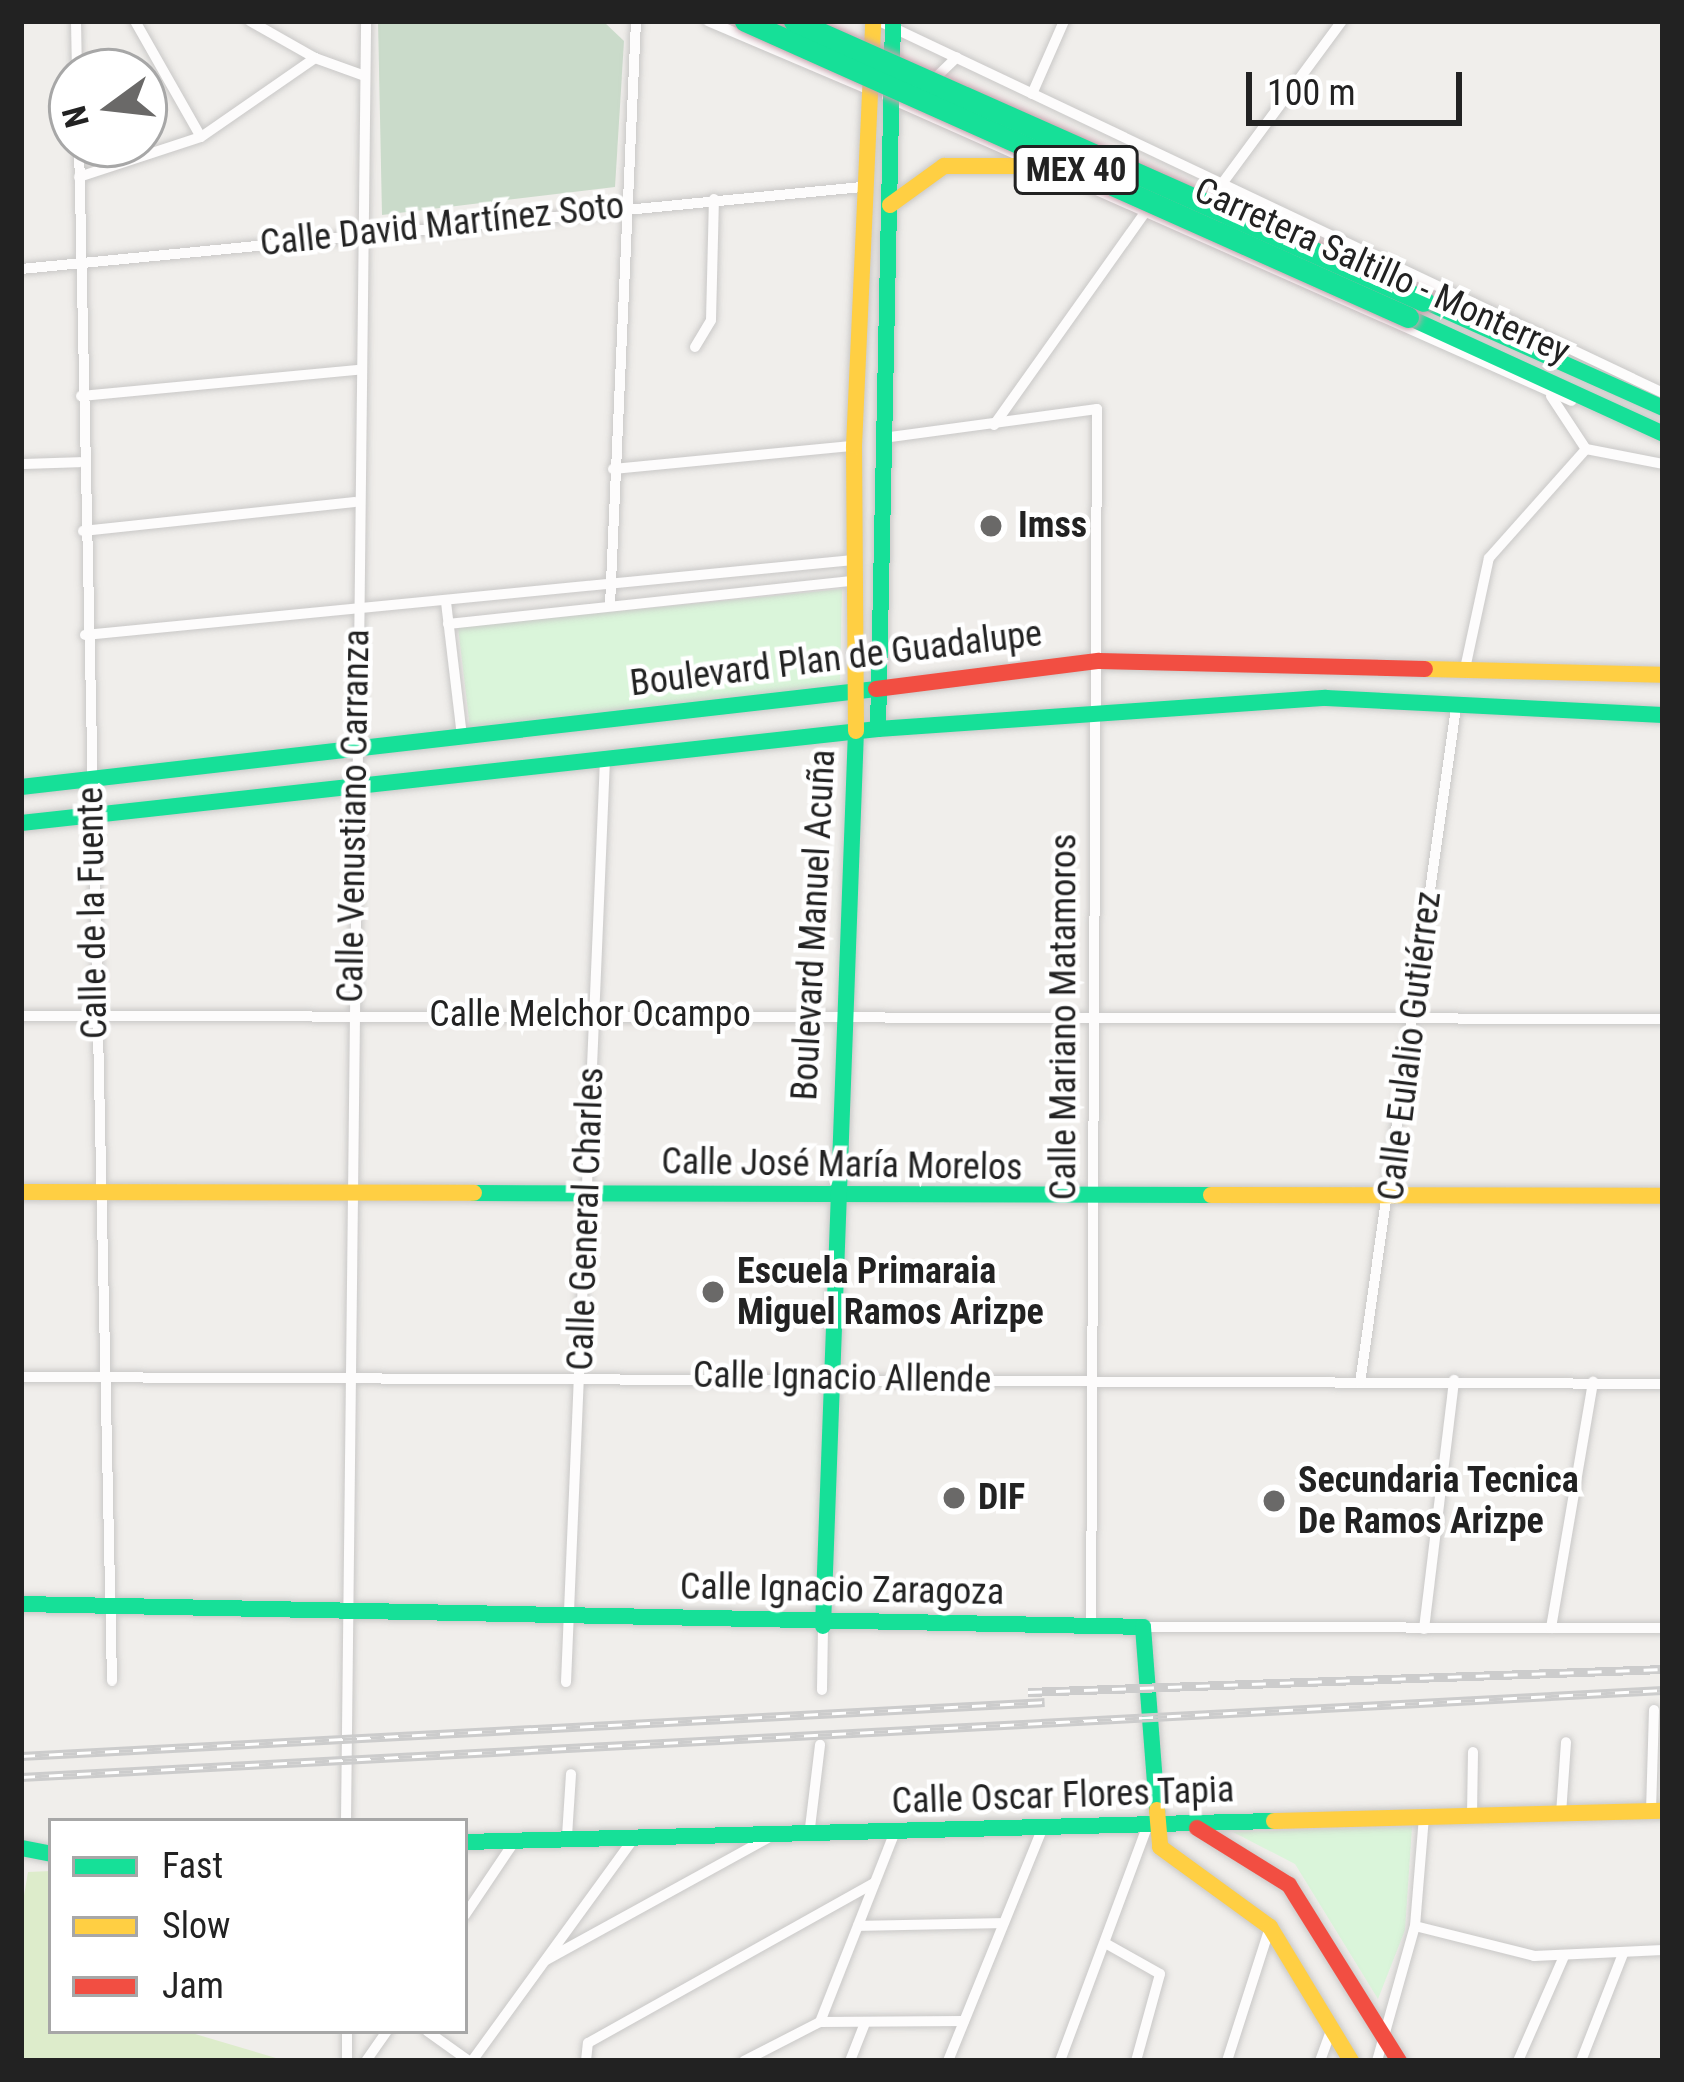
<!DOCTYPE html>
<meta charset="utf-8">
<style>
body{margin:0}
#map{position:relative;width:1684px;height:2082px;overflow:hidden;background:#f0eeeb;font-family:"Roboto Condensed",sans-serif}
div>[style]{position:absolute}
.grass>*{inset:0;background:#ddeccb}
.cemetery>*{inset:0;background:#cadbca}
.park>*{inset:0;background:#daf5da}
.roads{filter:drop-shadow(0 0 3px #c9c8c7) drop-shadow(0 0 3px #c9c8c7)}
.street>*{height:10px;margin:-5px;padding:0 5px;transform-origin:5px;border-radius:5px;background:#fdfcfc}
.fast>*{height:16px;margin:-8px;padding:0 8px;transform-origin:8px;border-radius:8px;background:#16e098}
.slow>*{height:16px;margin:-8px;padding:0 8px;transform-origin:8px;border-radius:8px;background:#ffcf43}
.jam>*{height:16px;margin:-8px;padding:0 8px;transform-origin:8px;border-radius:8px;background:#f24e42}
.rail>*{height:9px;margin-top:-4.5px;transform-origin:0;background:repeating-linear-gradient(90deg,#fff 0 14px,#ccc 0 28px);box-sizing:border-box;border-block:3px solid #ccc}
.bridges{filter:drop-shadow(0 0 3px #c5a2ac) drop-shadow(0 0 3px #c5a2ac)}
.fast-bridge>*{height:21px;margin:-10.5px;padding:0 10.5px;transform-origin:10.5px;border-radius:10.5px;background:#16e098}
.dots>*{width:33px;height:33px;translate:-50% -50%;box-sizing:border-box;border:6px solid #fff;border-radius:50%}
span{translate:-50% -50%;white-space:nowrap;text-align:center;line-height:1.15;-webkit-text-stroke:9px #fff;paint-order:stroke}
.shield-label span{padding:3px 9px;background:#fff;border:3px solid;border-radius:9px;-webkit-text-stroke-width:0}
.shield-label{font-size:33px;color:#222;font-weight:700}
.street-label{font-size:36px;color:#222}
.poi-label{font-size:36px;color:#222;font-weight:700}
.left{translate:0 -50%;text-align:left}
.frame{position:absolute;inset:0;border:24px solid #222;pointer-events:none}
.legend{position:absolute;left:48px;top:1818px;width:420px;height:216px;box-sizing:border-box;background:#fff;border:3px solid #a7a7a7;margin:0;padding:15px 21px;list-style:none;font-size:36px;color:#222}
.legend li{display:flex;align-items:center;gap:24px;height:60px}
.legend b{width:60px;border:3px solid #a7a7a7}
.north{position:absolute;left:48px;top:48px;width:120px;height:120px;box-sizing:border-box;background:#fff;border:3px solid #a7a7a7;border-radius:50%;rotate:255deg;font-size:33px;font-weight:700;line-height:48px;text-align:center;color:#222}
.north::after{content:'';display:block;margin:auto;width:42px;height:54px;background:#6a6968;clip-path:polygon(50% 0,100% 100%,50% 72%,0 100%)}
.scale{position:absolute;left:1246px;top:72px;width:216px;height:54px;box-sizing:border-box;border:6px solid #222;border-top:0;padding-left:15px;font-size:36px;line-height:42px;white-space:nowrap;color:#222;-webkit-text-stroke:9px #fff;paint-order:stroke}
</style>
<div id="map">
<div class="grass">
<i style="clip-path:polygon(51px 1871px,51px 2031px,185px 2031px,286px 2061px,21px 2061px,21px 1913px,28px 1872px)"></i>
</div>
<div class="cemetery">
<i style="clip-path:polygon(378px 21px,603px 21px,624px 41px,615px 187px,382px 215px)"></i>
</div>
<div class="park">
<i style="clip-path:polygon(842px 589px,840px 688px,470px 728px,458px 627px)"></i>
<i style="clip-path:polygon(1412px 1827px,1405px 1930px,1378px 1999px,1295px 1864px,1233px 1832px)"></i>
</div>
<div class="roads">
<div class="street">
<i style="left:76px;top:21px;width:51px;rotate:88.9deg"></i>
<i style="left:135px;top:21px;width:133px;rotate:60.4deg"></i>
<i style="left:250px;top:21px;width:75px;rotate:29.6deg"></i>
<i style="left:708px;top:21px;width:176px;rotate:23.1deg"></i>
<i style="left:879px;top:21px;width:868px;rotate:25.38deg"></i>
<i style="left:930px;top:83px;width:37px;rotate:-44deg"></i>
<i style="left:1032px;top:94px;width:80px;rotate:-66.3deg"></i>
<i style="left:887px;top:97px;width:749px;rotate:23.93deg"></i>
<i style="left:79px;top:144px;width:1537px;rotate:88.77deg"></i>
<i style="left:79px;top:177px;width:128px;rotate:-18.2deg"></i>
<i style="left:201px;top:137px;width:139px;rotate:-34.7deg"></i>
<i style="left:315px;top:58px;width:53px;rotate:19.8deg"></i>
<i style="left:1224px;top:181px;width:199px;rotate:-53.6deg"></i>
<i style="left:21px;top:269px;width:845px;rotate:-5.57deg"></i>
<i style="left:695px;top:347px;width:31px;rotate:-59deg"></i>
<i style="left:711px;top:320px;width:121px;rotate:-88.6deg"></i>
<i style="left:81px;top:396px;width:278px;rotate:-5.4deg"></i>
<i style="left:1551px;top:396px;width:64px;rotate:56.6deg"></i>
<i style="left:1586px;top:449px;width:78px;rotate:11deg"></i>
<i style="left:994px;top:425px;width:259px;rotate:-54.6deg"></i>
<i style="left:883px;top:438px;width:216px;rotate:-7.7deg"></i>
<i style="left:1097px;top:409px;width:1216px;rotate:90.28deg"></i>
<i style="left:21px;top:464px;width:59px;rotate:-1.9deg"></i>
<i style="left:613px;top:469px;width:242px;rotate:-5.5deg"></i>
<i style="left:83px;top:531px;width:273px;rotate:-6.1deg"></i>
<i style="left:446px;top:602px;width:135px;rotate:83.2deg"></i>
<i style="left:610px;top:605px;width:585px;rotate:-87.45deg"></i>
<i style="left:448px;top:624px;width:406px;rotate:-6.1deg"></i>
<i style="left:85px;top:635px;width:772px;rotate:-5.58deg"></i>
<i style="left:1466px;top:664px;width:108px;rotate:-77.8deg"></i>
<i style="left:1489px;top:558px;width:146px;rotate:-48.3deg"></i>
<i style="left:21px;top:1016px;width:1642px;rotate:0.1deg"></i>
<i style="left:21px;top:1377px;width:1642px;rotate:0.24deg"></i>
<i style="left:1360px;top:1383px;width:682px;rotate:-81.91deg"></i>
<i style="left:1143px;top:1627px;width:520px;rotate:0.11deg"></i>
<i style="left:1551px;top:1628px;width:250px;rotate:-80.3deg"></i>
<i style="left:1424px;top:1629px;width:251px;rotate:-83.1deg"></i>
<i style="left:566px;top:1682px;width:924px;rotate:-87.58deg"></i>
<i style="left:822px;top:1690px;width:64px;rotate:-89.1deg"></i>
<i style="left:1651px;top:1811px;width:101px;rotate:-88.3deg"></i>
<i style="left:1561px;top:1814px;width:72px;rotate:-86deg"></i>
<i style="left:1472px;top:1815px;width:63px;rotate:-89.1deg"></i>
<i style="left:346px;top:1821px;width:1800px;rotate:-89.36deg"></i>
<i style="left:567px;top:1836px;width:62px;rotate:-86.3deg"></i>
<i style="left:809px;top:1836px;width:92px;rotate:-83.1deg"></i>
<i style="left:465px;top:1915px;width:88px;rotate:-56.1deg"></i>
<i style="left:858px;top:1926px;width:143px;rotate:-1.2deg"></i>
<i style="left:1415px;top:1926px;width:123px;rotate:14.1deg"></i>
<i style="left:1534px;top:1956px;width:129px;rotate:-2.7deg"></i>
<i style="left:1105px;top:1943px;width:63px;rotate:29.4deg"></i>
<i style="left:1160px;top:1974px;width:90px;rotate:105.4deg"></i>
<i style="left:546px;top:1960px;width:256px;rotate:-28.8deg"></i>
<i style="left:820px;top:2022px;width:202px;rotate:-68.5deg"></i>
<i style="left:347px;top:2031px;width:30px;rotate:90deg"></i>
<i style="left:427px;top:2031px;width:52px;rotate:35.5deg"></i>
<i style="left:366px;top:2061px;width:37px;rotate:-55deg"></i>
<i style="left:472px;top:2061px;width:276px;rotate:-54deg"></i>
<i style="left:586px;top:2061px;width:18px;rotate:-84deg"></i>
<i style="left:588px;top:2043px;width:328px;rotate:-29.2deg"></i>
<i style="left:744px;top:2061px;width:85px;rotate:-27.2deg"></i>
<i style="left:820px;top:2022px;width:144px;rotate:-0.4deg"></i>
<i style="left:850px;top:2061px;width:41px;rotate:-68.5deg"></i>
<i style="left:948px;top:2061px;width:247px;rotate:-67.9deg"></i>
<i style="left:1060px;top:2061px;width:250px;rotate:-69.6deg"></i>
<i style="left:1227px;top:2061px;width:141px;rotate:-72.2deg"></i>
<i style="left:1320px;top:2061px;width:33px;rotate:-70deg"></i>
<i style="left:1377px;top:2061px;width:140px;rotate:-74.3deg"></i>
<i style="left:1415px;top:1926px;width:110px;rotate:-85.3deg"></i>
<i style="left:1518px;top:2061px;width:115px;rotate:-66.3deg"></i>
<i style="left:1581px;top:2061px;width:115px;rotate:-68.6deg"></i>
</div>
<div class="fast">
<i style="left:1424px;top:301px;width:262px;rotate:24.1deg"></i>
<i style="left:1408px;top:317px;width:281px;rotate:24.6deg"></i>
<i style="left:878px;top:729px;width:449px;rotate:-4deg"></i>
<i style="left:1326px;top:698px;width:337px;rotate:2.9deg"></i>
<i style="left:21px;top:787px;width:861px;rotate:-6.54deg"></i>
<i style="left:21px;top:823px;width:862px;rotate:-6.26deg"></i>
<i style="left:878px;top:729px;width:708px;rotate:-88.79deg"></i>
<i style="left:474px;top:1193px;width:737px;rotate:0.16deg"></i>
<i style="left:21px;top:1604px;width:1122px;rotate:1.17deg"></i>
<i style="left:1143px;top:1627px;width:184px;rotate:85.6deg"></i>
<i style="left:823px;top:1626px;width:896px;rotate:-87.89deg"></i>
<i style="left:465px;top:1842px;width:809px;rotate:-1.49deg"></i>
<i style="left:21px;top:1848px;width:31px;rotate:11deg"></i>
</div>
<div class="slow">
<i style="left:890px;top:205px;width:67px;rotate:-35.8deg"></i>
<i style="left:944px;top:166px;width:87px"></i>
<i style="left:1425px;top:669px;width:238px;rotate:1.4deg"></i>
<i style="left:856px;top:731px;width:285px;rotate:-90.4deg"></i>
<i style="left:854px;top:446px;width:425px;rotate:-87.4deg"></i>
<i style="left:21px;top:1192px;width:453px;rotate:0.1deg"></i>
<i style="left:1211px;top:1195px;width:452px;rotate:0.1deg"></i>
<i style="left:1157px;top:1810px;width:37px;rotate:85deg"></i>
<i style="left:1160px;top:1847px;width:136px;rotate:36deg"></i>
<i style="left:1270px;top:1927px;width:157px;rotate:58.8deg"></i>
<i style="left:1274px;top:1821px;width:389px;rotate:-1.5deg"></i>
</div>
<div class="jam">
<i style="left:876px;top:689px;width:225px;rotate:-7.2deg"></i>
<i style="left:1099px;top:661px;width:326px;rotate:1.4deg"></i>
<i style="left:1197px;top:1828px;width:108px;rotate:31.8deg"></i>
<i style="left:1289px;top:1885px;width:208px;rotate:58deg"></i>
</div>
</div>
<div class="rail">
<i style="left:1028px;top:1692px;width:635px;rotate:-2.07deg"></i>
<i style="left:21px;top:1756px;width:1025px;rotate:-3.02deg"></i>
<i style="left:21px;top:1777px;width:1644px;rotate:-3.03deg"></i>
</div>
<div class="bridges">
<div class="fast-bridge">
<i style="left:745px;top:21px;width:726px;rotate:24.06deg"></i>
<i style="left:794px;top:21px;width:689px;rotate:23.96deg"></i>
</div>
</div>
<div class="dots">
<i style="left:991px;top:526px;background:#6a6968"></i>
<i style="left:713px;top:1292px;background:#6a6968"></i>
<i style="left:954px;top:1498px;background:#6a6968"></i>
<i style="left:1274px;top:1501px;background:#6a6968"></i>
</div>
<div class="shield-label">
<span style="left:1076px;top:170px">MEX 40</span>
</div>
<div class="street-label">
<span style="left:442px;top:225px;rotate:-6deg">Calle David Martínez Soto</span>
<span style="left:1382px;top:271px;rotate:24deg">Carretera Saltillo - Monterrey</span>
<span style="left:836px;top:659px;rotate:-7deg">Boulevard Plan de Guadalupe</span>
<span style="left:354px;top:816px;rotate:-89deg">Calle Venustiano Carranza</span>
<span style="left:93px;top:913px;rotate:-91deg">Calle de la Fuente</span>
<span style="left:814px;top:925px;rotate:-87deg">Boulevard Manuel Acuña</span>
<span style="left:590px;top:1015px">Calle Melchor Ocampo</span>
<span style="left:1064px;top:1017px;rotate:-90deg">Calle Mariano Matamoros</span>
<span style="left:1410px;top:1046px;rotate:-83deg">Calle Eulalio Gutiérrez</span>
<span style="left:842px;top:1165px;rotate:1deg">Calle José María Morelos</span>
<span style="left:586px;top:1219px;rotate:-88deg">Calle General Charles</span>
<span style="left:842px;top:1378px;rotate:1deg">Calle Ignacio Allende</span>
<span style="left:842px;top:1590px;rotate:1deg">Calle Ignacio Zaragoza</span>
<span style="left:1063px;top:1796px;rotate:-2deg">Calle Oscar Flores Tapia</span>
</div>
<div class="poi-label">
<span class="left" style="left:1018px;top:526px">Imss</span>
<span class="left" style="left:737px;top:1292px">Escuela Primaraia<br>Miguel Ramos Arizpe</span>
<span class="left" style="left:1298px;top:1501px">Secundaria Tecnica<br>De Ramos Arizpe</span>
<span class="left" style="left:978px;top:1498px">DIF</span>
</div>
<div class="frame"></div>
<ul class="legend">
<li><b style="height:15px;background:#16e098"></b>Fast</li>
<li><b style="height:15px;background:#ffcf43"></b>Slow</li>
<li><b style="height:15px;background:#f24e42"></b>Jam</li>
</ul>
<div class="north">N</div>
<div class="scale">100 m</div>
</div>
